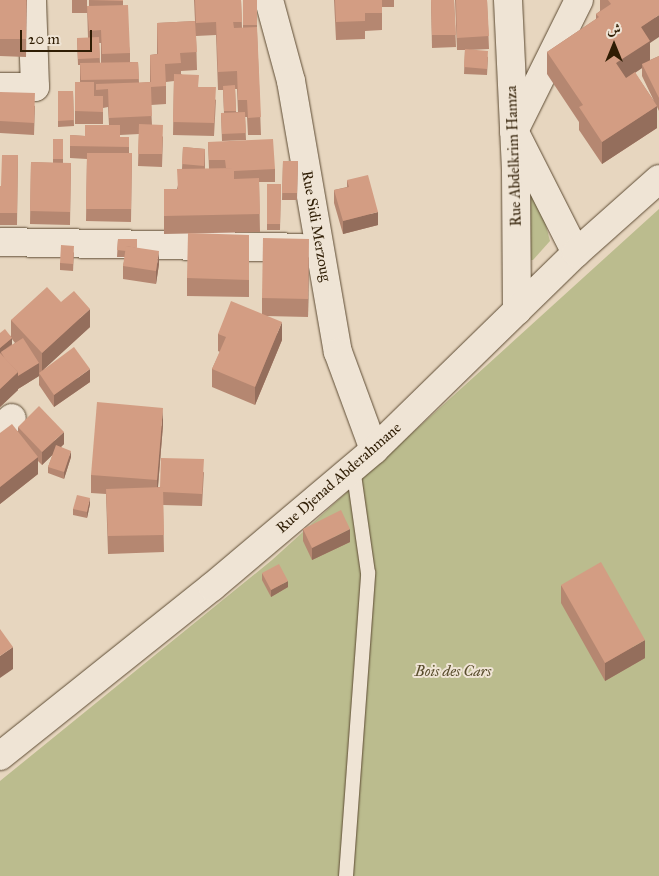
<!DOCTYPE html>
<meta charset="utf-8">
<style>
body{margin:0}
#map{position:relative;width:659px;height:876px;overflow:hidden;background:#e7d6bf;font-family:"IM FELL Great Primer",Amiri,serif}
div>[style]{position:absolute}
.green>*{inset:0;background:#bbbc8e}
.roads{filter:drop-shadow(0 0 1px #5d4b33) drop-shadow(0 0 1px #5d4b33)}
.lane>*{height:14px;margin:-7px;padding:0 7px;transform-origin:7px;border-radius:7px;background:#efe4d5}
.street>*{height:28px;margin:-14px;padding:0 14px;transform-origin:14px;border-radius:14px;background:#efe4d5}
.secondary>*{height:28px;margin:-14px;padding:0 14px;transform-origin:14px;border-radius:14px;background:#efe4d5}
.wall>*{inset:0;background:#b58771}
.shaded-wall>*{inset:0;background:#946e5c}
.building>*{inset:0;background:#d39d83}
span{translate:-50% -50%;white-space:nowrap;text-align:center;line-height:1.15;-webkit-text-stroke:4px #efe4d5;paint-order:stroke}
.street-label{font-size:15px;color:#2f1d04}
.park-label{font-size:15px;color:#594d2d;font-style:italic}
.north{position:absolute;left:589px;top:20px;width:50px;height:50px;-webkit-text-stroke:4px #efe4d5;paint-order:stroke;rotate:0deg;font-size:14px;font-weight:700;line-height:20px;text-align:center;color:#2f1d04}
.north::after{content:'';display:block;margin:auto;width:18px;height:22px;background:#2f1d04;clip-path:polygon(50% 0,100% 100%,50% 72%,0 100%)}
.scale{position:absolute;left:20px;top:30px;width:72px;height:22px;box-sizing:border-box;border:2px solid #2f1d04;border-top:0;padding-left:6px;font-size:15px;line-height:18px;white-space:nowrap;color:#2f1d04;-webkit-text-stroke:4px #efe4d5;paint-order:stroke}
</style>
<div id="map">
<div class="green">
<i style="clip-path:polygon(531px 168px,550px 241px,533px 260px,531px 260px,527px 171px)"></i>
<i style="clip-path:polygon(659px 209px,659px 876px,0 876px,0 781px,272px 560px)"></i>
</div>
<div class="roads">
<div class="lane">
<i style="left:346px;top:876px;width:304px;rotate:-85.8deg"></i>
<i style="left:368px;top:573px;width:106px;rotate:-98.1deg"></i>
</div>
<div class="street">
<i style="left:269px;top:0;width:84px;rotate:74.8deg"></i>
<i style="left:291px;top:81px;width:275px;rotate:80.2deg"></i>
<i style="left:338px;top:352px;width:104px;rotate:69.8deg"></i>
<i style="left:508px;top:0;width:172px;rotate:87.3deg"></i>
<i style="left:516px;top:172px;width:139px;rotate:89.6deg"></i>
<i style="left:0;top:87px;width:35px"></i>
<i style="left:35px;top:87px;width:87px;rotate:-92deg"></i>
<i style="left:0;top:242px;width:301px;rotate:1.1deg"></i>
<i style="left:576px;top:253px;width:137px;rotate:-116.9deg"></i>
<i style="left:514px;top:131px;width:146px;rotate:-63.6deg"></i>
<i style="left:0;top:429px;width:16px;rotate:-43deg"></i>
</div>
<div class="secondary">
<i style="left:0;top:756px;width:271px;rotate:-38.6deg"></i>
<i style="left:212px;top:587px;width:212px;rotate:-40.2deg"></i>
<i style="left:374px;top:450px;width:282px;rotate:-44.3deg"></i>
<i style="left:576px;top:253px;width:111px;rotate:-41.7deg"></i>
</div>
</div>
<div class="wall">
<i style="clip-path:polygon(0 0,27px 0,26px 57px,0 56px)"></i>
<i style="clip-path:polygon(72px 0,87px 0,87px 13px,72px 13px)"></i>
<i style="clip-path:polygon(evenodd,89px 0,123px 0,123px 5px,130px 53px,130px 62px,138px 62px,139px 83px,150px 82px,150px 55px,157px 54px,157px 23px,195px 21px,194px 0,241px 0,242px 28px,243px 28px,243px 0,257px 0,257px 31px,261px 135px,248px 135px,247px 117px,245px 117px,246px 140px,222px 141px,221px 113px,224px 113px,223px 90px,218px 90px,216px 35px,196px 36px,197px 70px,181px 71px,181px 74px,216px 100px,214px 136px,173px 135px,174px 81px,166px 82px,166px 104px,151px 105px,152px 125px,163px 137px,162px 167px,138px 166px,139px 134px,120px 135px,120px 137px,129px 137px,129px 153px,132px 153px,131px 222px,86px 221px,87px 159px,70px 158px,70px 135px,85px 136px,109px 125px,108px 107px,103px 108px,103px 124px,75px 124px,75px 82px,80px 82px,80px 65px,78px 65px,77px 38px,88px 38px,87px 6px,89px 6px,89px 0,99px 43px,101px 43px,101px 63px,100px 63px,99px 43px,89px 0,235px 89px,237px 89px,238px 112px,236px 112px,235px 89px)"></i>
<i style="clip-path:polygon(334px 0,394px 0,394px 7px,382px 7px,382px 30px,365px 31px,365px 39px,336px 40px)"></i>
<i style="clip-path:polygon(431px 0,454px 0,456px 47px,432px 48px)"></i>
<i style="clip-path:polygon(455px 0,487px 0,489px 49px,469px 50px,488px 57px,487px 75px,464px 74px,465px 50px,457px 50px)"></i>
<i style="clip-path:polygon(evenodd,600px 0,659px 0,650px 43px,650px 60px,659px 56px,659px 111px,657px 107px,657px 128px,602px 164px,579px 130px,579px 122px,547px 74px,547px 52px,596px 19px,596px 14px,600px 11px,600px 0,642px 68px,642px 76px,654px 101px,635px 73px,642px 68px)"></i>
<i style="clip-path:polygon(58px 91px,73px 91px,74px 126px,58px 127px)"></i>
<i style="clip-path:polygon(0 92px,35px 106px,34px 135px,0 133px)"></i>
<i style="clip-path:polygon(53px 139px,63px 139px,63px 163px,71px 163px,70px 225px,30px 224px,31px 162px,53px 163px)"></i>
<i style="clip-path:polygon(208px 142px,275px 169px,275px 182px,259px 182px,260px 232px,164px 234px,164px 189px,177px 189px,182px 169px,183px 147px,205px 149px,205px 169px,209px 169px)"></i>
<i style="clip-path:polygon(18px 155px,17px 225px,0 225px,0 186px,1px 186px)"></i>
<i style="clip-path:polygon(283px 161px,298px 161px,297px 200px,282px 200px)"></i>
<i style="clip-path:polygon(347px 180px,378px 225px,343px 234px,334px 203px,334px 190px,347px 187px)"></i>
<i style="clip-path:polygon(267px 184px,281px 184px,280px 230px,267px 230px)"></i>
<i style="clip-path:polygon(249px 235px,249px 297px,187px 296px,187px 278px)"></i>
<i style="clip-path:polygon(118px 239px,137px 248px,159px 264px,156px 284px,123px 279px,123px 266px,125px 257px,117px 257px)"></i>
<i style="clip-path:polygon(74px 252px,73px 271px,60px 270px,60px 263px)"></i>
<i style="clip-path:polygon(309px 257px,308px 317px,266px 316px,282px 340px,255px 405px,212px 387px,212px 369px,220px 352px,218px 351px,218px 334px,262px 314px,262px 298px)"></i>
<i style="clip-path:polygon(evenodd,61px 302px,90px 327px,44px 369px,90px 382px,54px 407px,39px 385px,39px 376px,18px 389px,18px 390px,0 407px,0 333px,11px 336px,11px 320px,61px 302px,12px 339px,15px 343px,12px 345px,12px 339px)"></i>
<i style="clip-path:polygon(163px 425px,158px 487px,160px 487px,204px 472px,202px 506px,163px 505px,164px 552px,108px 554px,106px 494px,91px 493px,91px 475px)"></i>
<i style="clip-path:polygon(18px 427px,64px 444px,61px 447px,71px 457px,64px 479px,48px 473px,48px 467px,53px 454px,42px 465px,38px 461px,38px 474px,0 504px,0 433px,18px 431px)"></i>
<i style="clip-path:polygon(90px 504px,87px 518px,73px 515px,73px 509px)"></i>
<i style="clip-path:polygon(303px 529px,350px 542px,312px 560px,303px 541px)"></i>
<i style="clip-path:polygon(262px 573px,288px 587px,271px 597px,262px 580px)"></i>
<i style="clip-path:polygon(561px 585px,645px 658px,605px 681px,561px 603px)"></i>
</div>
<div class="shaded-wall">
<i style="clip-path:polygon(659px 15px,659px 37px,650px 43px,650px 63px,642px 64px,642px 68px,616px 85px,616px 63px,641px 27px)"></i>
<i style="clip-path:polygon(657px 106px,657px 128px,602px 164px,602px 142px)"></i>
<i style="clip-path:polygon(378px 212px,378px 225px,343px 234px,343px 221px)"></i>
<i style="clip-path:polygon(309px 239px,309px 257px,308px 317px,308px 299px)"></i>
<i style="clip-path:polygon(159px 251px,159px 264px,156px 284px,156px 271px)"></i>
<i style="clip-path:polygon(90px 309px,90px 327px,42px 371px,42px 353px)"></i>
<i style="clip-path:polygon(282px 322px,282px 340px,255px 405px,255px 387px)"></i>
<i style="clip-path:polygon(12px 338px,12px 344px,1px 352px,0 354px,0 348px)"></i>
<i style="clip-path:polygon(39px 363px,39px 376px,18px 389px,18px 390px,0 407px,0 389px,18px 372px)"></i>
<i style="clip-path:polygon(90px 369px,90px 382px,54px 407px,54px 395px)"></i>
<i style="clip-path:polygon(163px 408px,163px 425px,157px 498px,157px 480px)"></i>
<i style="clip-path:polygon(64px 432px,64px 444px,42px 465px,42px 452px)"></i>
<i style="clip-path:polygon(71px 451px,71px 457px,64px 479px,64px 472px)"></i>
<i style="clip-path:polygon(38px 457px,38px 474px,0 504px,0 487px)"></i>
<i style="clip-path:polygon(90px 498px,90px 504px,87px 518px,87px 512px)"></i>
<i style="clip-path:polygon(350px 529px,350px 542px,312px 560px,312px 548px)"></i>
<i style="clip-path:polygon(288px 581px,288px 587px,271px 597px,271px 590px)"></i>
<i style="clip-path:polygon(645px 640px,645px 658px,605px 681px,605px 663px)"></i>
<i style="clip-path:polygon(13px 647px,13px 669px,0 678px,0 656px)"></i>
</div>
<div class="building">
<i style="clip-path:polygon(0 0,26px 0,26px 39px,0 39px)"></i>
<i style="clip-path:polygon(89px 0,123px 0,123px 1px)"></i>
<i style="clip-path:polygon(195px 0,241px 0,242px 22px,233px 22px,233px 21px,216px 21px,216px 22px,196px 23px)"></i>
<i style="clip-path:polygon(243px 0,257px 0,257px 25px,243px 25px)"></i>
<i style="clip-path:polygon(335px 0,382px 0,382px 13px,365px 13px,365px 21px,336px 22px)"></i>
<i style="clip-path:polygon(431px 0,454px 0,456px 35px,432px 35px)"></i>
<i style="clip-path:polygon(456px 0,487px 0,489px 36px,457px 38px)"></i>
<i style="clip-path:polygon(608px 0,659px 0,659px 15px,641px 27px,650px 41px,616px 63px,626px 78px,635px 72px,657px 106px,602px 142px,579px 107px,583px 105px,547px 52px,599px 17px,596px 14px,611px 4px)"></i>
<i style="clip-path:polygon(128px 5px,130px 53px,102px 54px,101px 30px,89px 31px,87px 6px)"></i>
<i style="clip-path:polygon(195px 21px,197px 52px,180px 53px,181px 63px,165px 64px,166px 86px,151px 87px,152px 116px,109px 118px,108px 89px,96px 90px,96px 84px,151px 82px,150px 55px,158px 54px,157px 23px)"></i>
<i style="clip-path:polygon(216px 21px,233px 21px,234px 28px,257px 27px,261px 117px,248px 118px,247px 100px,238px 100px,237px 71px,218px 72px)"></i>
<i style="clip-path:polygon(99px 37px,100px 58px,78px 59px,77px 38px)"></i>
<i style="clip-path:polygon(465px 49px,488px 51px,487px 69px,464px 67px)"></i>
<i style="clip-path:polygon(659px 56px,659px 98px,642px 64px)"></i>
<i style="clip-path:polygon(138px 62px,139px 79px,81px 80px,80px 63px)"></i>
<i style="clip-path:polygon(174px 74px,199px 75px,198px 87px,216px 87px,214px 123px,173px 122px)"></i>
<i style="clip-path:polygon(75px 82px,94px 82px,94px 96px,103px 96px,103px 112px,75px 111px)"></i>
<i style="clip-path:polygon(235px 85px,236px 111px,224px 111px,223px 86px)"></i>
<i style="clip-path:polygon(58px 91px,73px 91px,74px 120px,58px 121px)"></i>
<i style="clip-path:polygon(0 92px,35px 93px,34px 123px,0 121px)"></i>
<i style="clip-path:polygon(245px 112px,246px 133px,222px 134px,221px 113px)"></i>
<i style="clip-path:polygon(139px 124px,163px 125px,162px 154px,138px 154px)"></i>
<i style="clip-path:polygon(85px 125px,120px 125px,120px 137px,129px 137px,129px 147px,70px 146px,70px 135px,85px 136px)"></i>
<i style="clip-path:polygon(53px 139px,63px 139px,63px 159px,53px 159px)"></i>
<i style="clip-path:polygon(273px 139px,275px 169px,234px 171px,234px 168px,226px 168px,225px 160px,209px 160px,208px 142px)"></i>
<i style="clip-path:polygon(183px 147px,205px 149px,204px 166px,182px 164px)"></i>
<i style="clip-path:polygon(87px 153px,132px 153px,131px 209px,86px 209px)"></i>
<i style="clip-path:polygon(2px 155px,18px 155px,17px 213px,0 213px,0 186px,1px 186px)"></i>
<i style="clip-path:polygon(283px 161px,298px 161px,297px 193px,282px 193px)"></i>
<i style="clip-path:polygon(31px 162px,71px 163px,70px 212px,30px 211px)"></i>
<i style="clip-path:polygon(234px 168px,234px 179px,259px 178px,260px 214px,164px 216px,164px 189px,178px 189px,177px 169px)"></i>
<i style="clip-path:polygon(368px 175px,378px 212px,343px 221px,334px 190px,349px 187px,347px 180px)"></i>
<i style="clip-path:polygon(267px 184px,281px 184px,280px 224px,267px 224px)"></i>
<i style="clip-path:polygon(188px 233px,249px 235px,249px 280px,187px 278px)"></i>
<i style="clip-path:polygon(263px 238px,309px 239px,308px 299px,262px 298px)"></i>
<i style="clip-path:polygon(118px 239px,137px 239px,137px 248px,126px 246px,126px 251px,117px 250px)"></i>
<i style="clip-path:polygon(61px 245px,74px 246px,73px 264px,60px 263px)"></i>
<i style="clip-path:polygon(126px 246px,159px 251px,156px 271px,123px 266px)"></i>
<i style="clip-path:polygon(47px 287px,61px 302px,74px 291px,90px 309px,42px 353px,11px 320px)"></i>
<i style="clip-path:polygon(231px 301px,282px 322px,255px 387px,212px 369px,226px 337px,218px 334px)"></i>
<i style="clip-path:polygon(5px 329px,12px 338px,0 348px,0 333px)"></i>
<i style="clip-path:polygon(23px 338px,39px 363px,18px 376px,18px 372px,5px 359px,1px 352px)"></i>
<i style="clip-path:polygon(74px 347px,90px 369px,54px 395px,39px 373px)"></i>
<i style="clip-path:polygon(0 353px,18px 372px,0 389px)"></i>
<i style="clip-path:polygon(97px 402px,163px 408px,157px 480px,91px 475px)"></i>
<i style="clip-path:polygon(39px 406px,64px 432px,42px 452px,18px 427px)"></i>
<i style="clip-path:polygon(12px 424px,38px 457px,0 487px,0 433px)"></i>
<i style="clip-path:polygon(56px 445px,71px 451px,64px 472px,48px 467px)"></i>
<i style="clip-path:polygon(161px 458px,204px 459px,202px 494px,163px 492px,163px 487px,160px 487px)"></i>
<i style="clip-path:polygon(163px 487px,164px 535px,108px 536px,106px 489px)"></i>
<i style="clip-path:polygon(77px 495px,90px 498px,87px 512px,73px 509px)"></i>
<i style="clip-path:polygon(341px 510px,350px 529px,312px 548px,303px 529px)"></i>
<i style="clip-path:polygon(601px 562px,645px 640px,605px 663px,561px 585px)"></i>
<i style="clip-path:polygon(279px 564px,288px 581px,271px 590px,262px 573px)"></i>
<i style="clip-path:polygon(0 629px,13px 647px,0 656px)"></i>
</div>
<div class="street-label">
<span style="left:514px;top:156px;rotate:-92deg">Rue Abdelkrim Hamza</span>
<span style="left:316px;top:226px;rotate:80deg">Rue Sidi Merzoug</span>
<span style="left:339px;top:478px;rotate:-41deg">Rue Djenad Abderahmane</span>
</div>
<div class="park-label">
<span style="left:453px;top:672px">Bois des Cars</span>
</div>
<div class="north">ش</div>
<div class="scale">20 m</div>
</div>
